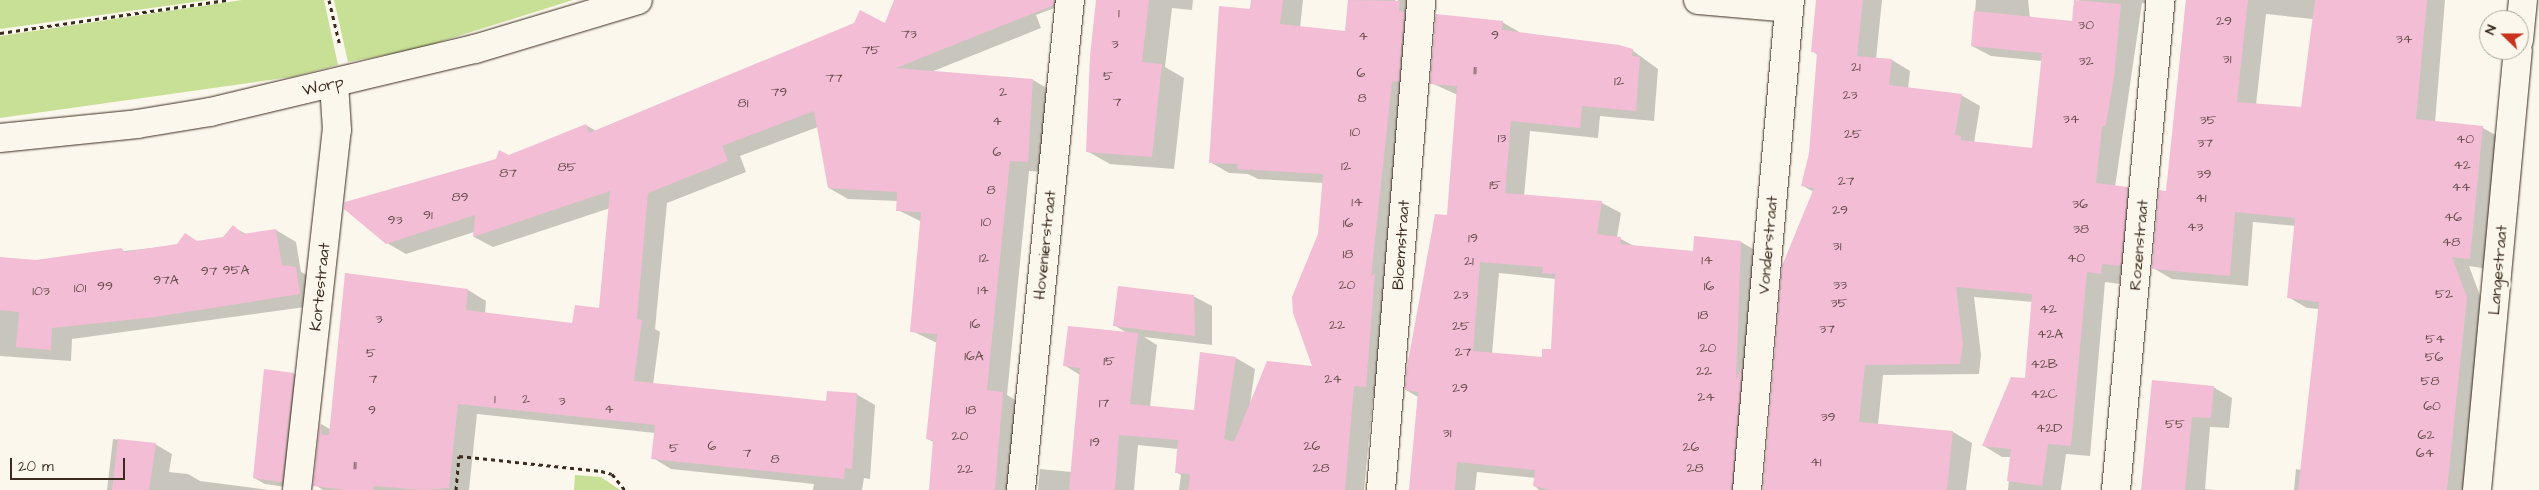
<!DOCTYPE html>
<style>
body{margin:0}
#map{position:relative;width:2539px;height:490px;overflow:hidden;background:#fbf7ec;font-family:"Architects Daughter",sans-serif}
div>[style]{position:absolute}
.green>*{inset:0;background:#c8e096}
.shadow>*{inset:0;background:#0003}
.building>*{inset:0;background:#f3bdd6}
.path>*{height:3px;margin-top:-1.5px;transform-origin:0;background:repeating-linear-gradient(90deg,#3b2a1e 0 4px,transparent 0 8px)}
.roads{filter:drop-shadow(0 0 1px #3b2a1e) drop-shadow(0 0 1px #3b2a1e)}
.street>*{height:28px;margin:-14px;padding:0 14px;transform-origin:14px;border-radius:14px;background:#fbf7ec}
.secondary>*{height:28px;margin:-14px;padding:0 14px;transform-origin:14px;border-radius:14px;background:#fbf7ec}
span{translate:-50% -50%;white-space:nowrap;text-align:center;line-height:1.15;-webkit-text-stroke:4.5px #fbf7ec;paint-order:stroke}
.number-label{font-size:14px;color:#694f4c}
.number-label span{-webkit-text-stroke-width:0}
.street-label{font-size:16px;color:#3b2a1e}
.north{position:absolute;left:2479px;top:10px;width:50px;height:50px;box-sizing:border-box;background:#fbf7ec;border:1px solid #aea59a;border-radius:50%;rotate:292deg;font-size:14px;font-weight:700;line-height:20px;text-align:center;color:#3b2a1e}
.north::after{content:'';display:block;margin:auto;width:18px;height:22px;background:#c8321e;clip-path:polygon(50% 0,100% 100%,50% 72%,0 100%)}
.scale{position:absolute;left:10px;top:458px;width:115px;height:22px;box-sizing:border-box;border:2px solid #3b2a1e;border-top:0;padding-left:6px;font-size:15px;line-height:18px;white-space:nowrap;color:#3b2a1e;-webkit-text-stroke:4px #fbf7ec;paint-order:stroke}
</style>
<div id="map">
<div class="green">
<i style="clip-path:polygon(0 0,209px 0,0 29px)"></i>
<i style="clip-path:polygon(242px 0,324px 0,338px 65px,291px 77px,0 118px,0 36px)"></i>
<i style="clip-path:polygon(334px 0,573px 0,417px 49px,348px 62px)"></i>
<i style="clip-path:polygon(575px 475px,601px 477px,620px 490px,574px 490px)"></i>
</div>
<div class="shadow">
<i style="clip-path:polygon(895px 0,1057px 0,1057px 7px,1036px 15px,1041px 28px,931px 72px,1033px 80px,1052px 91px,1047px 172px,1029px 171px,1007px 395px,1022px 404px,1026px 490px,930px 490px,934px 442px,927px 439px,937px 343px,912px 331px,922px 222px,898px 210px,898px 201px,848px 199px,829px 188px,818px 127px,740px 156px,746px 172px,667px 203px,655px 329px,660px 332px,653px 385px,827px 403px,856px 394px,875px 405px,870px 479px,864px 478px,862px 490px,813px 490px,814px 484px,671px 469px,653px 458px,655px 433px,477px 414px,469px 490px,323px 490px,315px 485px,321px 424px,330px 429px,468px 290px,486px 301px,485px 313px,573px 325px,600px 309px,610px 208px,493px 247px,474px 237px,474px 232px,406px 254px,387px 243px,508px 157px,586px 125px,596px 131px,885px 25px)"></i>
<i style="clip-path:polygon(1097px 0,1193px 0,1192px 10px,1172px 8px,1165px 67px,1184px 78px,1174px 169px,1110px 164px,1087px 151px)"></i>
<i style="clip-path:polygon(1252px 0,1303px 0,1300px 28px,1342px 69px,1349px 0,1395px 0,1397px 7px,1398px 0,1416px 0,1385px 397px,1373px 396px,1364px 490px,1179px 490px,1181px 475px,1176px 472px,1178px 449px,1138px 445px,1134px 490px,1038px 490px,1040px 469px,1072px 472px,1080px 375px,1064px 365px,1127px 333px,1114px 325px,1193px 296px,1212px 306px,1212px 345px,1144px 337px,1157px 345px,1150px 407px,1195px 412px,1236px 358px,1255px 369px,1250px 404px,1314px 368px,1324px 183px,1258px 179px,1248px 174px,1229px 173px,1210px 162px)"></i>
<i style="clip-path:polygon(1817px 0,1882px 0,1876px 59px,1892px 60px,1910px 71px,1908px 89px,1961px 95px,1980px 106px,1974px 143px,2033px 150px,2042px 61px,1991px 56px,1972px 46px,1976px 0,2028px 0,2030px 18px,2073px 22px,2079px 0,2152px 0,2152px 4px,2142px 3px,2115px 187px,2128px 188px,2146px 199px,2139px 276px,2120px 274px,2120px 284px,2105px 282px,2090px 456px,2066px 454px,2061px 490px,2008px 490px,2011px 457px,2002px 457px,1984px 446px,2026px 379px,2033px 302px,1974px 297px,1981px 355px,1979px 374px,1883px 375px,1878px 425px,1953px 432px,1972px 443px,1966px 490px,1776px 490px,1814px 192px,1803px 186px,1810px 154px,1818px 55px,1812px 51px)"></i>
<i style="clip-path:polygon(evenodd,2186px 0,2445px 0,2435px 122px,2483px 128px,2501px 138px,2488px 269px,2469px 266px,2485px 309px,2468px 490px,2294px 490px,2296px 469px,2301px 470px,2319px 309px,2307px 308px,2288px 297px,2296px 226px,2253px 222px,2248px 286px,2172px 279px,2153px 268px,2168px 192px,2186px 0,2266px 14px,2313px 19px,2302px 109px,2256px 105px,2266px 14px)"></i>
<i style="clip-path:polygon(evenodd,1502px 22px,1521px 33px,1632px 50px,1658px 69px,1654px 121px,1600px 116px,1598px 138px,1530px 131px,1524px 196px,1602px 203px,1621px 213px,1617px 237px,1636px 247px,1694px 252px,1695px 238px,1741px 242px,1760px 253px,1738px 490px,1539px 490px,1534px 485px,1535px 478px,1477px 472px,1475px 490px,1410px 490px,1418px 397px,1406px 390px,1448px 216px,1458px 95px,1431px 83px,1502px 22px,1499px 273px,1556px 279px,1552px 351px,1543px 359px,1492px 354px,1499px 273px)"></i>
<i style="clip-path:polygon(233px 227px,246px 234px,276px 230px,296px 242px,301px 272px,316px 280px,320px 305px,72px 339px,71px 361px,0 356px,0 258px,36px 261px,178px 245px,224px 238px)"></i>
<i style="clip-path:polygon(265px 371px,294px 374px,305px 381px,293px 488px,265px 484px,254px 478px)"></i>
<i style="clip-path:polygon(2153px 382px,2213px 387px,2232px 398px,2229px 428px,2210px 427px,2205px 489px,2215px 490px,2143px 490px)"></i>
<i style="clip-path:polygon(113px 439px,155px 444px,172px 454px,169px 472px,188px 474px,200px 481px,269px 490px,107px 490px)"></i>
</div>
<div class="building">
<i style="clip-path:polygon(894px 0,1054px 0,1054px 5px,896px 68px,1033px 79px,1028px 162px,1010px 161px,995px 308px,987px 390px,1003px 392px,995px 490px,929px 490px,933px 440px,926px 439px,937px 334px,910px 332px,921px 212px,896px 211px,897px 192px,828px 188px,814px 111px,722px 146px,728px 161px,648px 193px,637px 319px,642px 320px,634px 381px,826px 401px,827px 391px,857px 393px,852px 469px,845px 468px,844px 479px,651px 459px,655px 425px,458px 404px,449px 488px,423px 490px,374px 486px,373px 490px,347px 490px,313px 486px,320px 422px,322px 435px,329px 435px,345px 273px,468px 289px,466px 310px,572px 323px,575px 305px,599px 308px,610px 191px,473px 237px,475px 215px,386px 244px,344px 209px,345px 202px,496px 159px,499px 150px,509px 155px,586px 124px,589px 133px,854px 23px,860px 10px,885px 23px)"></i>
<i style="clip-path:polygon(1096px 0,1149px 0,1142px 62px,1162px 64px,1152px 157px,1086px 152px,1090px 56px)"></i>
<i style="clip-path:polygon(1251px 0,1283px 0,1280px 24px,1345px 31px,1348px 0,1400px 1px,1399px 11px,1404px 12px,1399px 81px,1392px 82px,1371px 277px,1375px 273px,1366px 387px,1354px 386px,1345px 490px,1188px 490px,1190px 474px,1175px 473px,1178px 440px,1119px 435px,1115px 490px,1069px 490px,1080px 368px,1063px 366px,1068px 326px,1138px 333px,1130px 404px,1194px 410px,1200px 352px,1236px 357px,1224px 439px,1234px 442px,1267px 361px,1312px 366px,1293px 313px,1292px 297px,1318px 234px,1323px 174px,1237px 169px,1238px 164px,1209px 163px,1219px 6px,1250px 9px)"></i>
<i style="clip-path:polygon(1816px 0,1863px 0,1857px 56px,1892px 59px,1889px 85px,1962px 94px,1955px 135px,1961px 136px,1961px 140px,2032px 148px,2042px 53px,1971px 46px,1974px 11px,2072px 21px,2074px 0,2121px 4px,2114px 78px,2106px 124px,2102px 127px,2096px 183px,2128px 187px,2121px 266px,2102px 264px,2101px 274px,2087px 272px,2071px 446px,2048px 444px,2042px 486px,2007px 481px,2011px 449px,1982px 446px,2011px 377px,2025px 378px,2032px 294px,1956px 287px,1963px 344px,1960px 364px,1865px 365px,1859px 422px,1953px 431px,1947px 490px,1763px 490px,1782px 266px,1814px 188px,1801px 186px,1809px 153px,1817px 53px,1811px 52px)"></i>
<i style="clip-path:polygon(2186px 0,2248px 0,2237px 102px,2301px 107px,2315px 0,2427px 0,2416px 119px,2483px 126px,2470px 259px,2452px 257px,2467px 297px,2447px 490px,2298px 490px,2319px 302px,2287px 298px,2295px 218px,2235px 212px,2230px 276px,2152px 269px,2159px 190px,2166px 191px)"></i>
<i style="clip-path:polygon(evenodd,1436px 14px,1503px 21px,1502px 30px,1619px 45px,1633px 49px,1632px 56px,1640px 57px,1636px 111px,1582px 106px,1580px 128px,1511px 121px,1505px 193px,1602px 201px,1597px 234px,1621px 237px,1620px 244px,1693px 251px,1694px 236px,1741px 241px,1736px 380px,1742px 365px,1732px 490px,1550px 490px,1533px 486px,1535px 470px,1457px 462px,1455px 490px,1409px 490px,1418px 392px,1405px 390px,1407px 367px,1435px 214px,1447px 215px,1457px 86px,1430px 84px,1436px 14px,1480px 262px,1543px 267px,1542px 273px,1555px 274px,1551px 349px,1542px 349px,1542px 357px,1473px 351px,1480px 262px)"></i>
<i style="clip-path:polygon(233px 225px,243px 234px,276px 229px,282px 265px,296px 267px,300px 294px,155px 317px,52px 328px,51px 350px,16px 347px,19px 312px,0 310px,0 257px,36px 260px,121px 248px,125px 252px,177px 244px,185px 233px,197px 241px,223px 237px)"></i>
<i style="clip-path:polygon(1118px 286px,1194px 295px,1195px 336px,1113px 326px)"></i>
<i style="clip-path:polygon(264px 369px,294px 373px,282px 482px,253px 478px)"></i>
<i style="clip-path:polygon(2152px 380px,2214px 386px,2211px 418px,2192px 417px,2185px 490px,2141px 490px)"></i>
<i style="clip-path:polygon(118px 439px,156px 443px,149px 490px,112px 490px)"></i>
</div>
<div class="path">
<i style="left:329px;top:0;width:47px;rotate:76.6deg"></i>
<i style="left:0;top:33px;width:229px;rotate:-8.3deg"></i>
<i style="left:456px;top:490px;width:34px;rotate:-85deg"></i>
<i style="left:459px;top:456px;width:143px;rotate:6deg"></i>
<i style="left:601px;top:471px;width:11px;rotate:15deg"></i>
<i style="left:612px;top:474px;width:21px;rotate:51deg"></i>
</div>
<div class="roads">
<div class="street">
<i style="left:1698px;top:0;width:91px;rotate:5deg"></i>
<i style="left:2519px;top:40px;width:40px;rotate:-84.3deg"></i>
<i style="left:297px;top:490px;width:362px;rotate:-83.7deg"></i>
<i style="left:337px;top:130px;width:46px;rotate:-93.7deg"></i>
<i style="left:1021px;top:490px;width:492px;rotate:-84.3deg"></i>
<i style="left:1381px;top:490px;width:492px;rotate:-85.3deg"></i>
<i style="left:1747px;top:490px;width:492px;rotate:-85deg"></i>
<i style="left:2116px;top:490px;width:492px;rotate:-84.8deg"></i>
<i style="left:2477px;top:490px;width:442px;rotate:-84.7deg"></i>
</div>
<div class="secondary">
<i style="left:0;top:138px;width:138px;rotate:-5.8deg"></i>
<i style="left:137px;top:124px;width:74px;rotate:-9.3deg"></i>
<i style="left:210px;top:112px;width:272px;rotate:-13.4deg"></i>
<i style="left:475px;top:49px;width:170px;rotate:-16.7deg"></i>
</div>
</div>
<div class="number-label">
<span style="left:1119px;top:13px">1</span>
<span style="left:2224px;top:21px">29</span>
<span style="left:2086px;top:25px">30</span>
<span style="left:909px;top:34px">73</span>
<span style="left:1495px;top:35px">9</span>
<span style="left:1363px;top:36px">4</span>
<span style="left:2404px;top:39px">34</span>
<span style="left:1115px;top:44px">3</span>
<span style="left:871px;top:50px">75</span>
<span style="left:2227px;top:59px">31</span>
<span style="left:2086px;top:61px">32</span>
<span style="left:1856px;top:67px">21</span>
<span style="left:1475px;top:70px">11</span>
<span style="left:1361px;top:73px">6</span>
<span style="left:1108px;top:76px">5</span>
<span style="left:834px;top:78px">77</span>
<span style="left:1619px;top:81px">12</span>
<span style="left:779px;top:92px">79</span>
<span style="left:1003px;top:92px">2</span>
<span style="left:1850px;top:95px">23</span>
<span style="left:1362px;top:98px">8</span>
<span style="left:1117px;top:102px">7</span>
<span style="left:743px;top:103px">81</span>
<span style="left:2071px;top:119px">34</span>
<span style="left:2208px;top:120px">35</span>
<span style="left:997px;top:121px">4</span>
<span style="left:1355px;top:132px">10</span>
<span style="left:1853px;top:134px">25</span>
<span style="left:1502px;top:138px">13</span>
<span style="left:2465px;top:139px">40</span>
<span style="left:2205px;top:143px">37</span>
<span style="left:997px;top:152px">6</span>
<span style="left:2462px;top:165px">42</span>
<span style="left:1346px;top:166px">12</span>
<span style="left:567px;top:167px">85</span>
<span style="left:508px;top:173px">87</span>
<span style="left:2204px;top:174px">39</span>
<span style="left:1846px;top:181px">27</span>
<span style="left:1495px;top:185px">15</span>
<span style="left:2461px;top:187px">44</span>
<span style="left:991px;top:190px">8</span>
<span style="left:460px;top:197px">89</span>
<span style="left:2201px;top:198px">41</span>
<span style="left:1357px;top:202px">14</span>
<span style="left:2080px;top:204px">36</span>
<span style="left:1840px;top:210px">29</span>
<span style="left:428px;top:215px">91</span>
<span style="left:2453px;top:217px">46</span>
<span style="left:395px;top:220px">93</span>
<span style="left:986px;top:222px">10</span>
<span style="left:1348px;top:223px">16</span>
<span style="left:2195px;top:227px">43</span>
<span style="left:2081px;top:229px">38</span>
<span style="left:1473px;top:238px">19</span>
<span style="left:2451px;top:242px">48</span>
<span style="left:1837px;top:246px">31</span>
<span style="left:1348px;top:254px">18</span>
<span style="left:984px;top:258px">12</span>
<span style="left:2076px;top:258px">40</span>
<span style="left:1707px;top:260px">14</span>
<span style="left:1469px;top:261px">21</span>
<span style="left:236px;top:270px">95A</span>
<span style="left:209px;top:271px">97</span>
<span style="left:166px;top:280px">97A</span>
<span style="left:1347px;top:285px">20</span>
<span style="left:1840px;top:285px">33</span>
<span style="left:105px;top:286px">99</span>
<span style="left:1709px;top:286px">16</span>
<span style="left:80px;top:288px">101</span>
<span style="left:983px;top:290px">14</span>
<span style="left:41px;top:291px">103</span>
<span style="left:2444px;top:294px">52</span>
<span style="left:1461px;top:295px">23</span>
<span style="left:1839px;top:303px">35</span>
<span style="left:2048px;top:309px">42</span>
<span style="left:1703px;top:315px">18</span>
<span style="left:379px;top:319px">3</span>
<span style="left:975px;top:324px">16</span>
<span style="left:1337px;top:325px">22</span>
<span style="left:1461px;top:326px">25</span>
<span style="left:1827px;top:329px">37</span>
<span style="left:2050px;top:334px">42A</span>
<span style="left:2435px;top:339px">54</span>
<span style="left:1708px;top:348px">20</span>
<span style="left:1463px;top:352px">27</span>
<span style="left:371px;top:353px">5</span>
<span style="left:974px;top:356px">16A</span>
<span style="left:2434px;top:357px">56</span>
<span style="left:1109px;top:361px">15</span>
<span style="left:2044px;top:364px">42B</span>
<span style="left:1704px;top:371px">22</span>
<span style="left:373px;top:379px">7</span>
<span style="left:1333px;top:379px">24</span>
<span style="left:2430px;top:381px">58</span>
<span style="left:1460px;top:388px">29</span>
<span style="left:2044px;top:394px">42C</span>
<span style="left:1706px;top:397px">24</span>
<span style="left:495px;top:399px">1</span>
<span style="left:526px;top:399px">2</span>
<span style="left:562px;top:401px">3</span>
<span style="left:1104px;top:403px">17</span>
<span style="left:2432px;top:406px">60</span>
<span style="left:609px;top:409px">4</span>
<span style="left:372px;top:410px">9</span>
<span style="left:971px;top:410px">18</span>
<span style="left:1828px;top:417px">39</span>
<span style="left:2175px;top:424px">55</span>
<span style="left:2049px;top:428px">42D</span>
<span style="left:1447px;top:433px">31</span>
<span style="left:2426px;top:435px">62</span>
<span style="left:960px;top:436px">20</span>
<span style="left:1095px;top:442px">19</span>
<span style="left:712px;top:446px">6</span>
<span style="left:1312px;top:446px">26</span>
<span style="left:1691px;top:447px">26</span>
<span style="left:674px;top:448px">5</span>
<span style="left:747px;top:453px">7</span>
<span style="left:2425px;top:453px">64</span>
<span style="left:775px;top:459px">8</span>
<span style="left:1816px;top:462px">41</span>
<span style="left:355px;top:465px">11</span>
<span style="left:1321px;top:468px">28</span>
<span style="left:1695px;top:468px">28</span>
<span style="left:965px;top:469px">22</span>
</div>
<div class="street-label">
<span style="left:323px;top:86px;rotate:-13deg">Worp</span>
<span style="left:1045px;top:245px;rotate:-84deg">Hovenierstraat</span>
<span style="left:1401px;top:245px;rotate:-86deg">Bloemstraat</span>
<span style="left:1768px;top:245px;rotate:-85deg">Vonderstraat</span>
<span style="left:2139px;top:245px;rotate:-85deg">Rozenstraat</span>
<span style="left:2498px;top:270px;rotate:-85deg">Langestraat</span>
<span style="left:320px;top:287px;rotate:-84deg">Kortestraat</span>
</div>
<div class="north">N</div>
<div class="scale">20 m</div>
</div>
